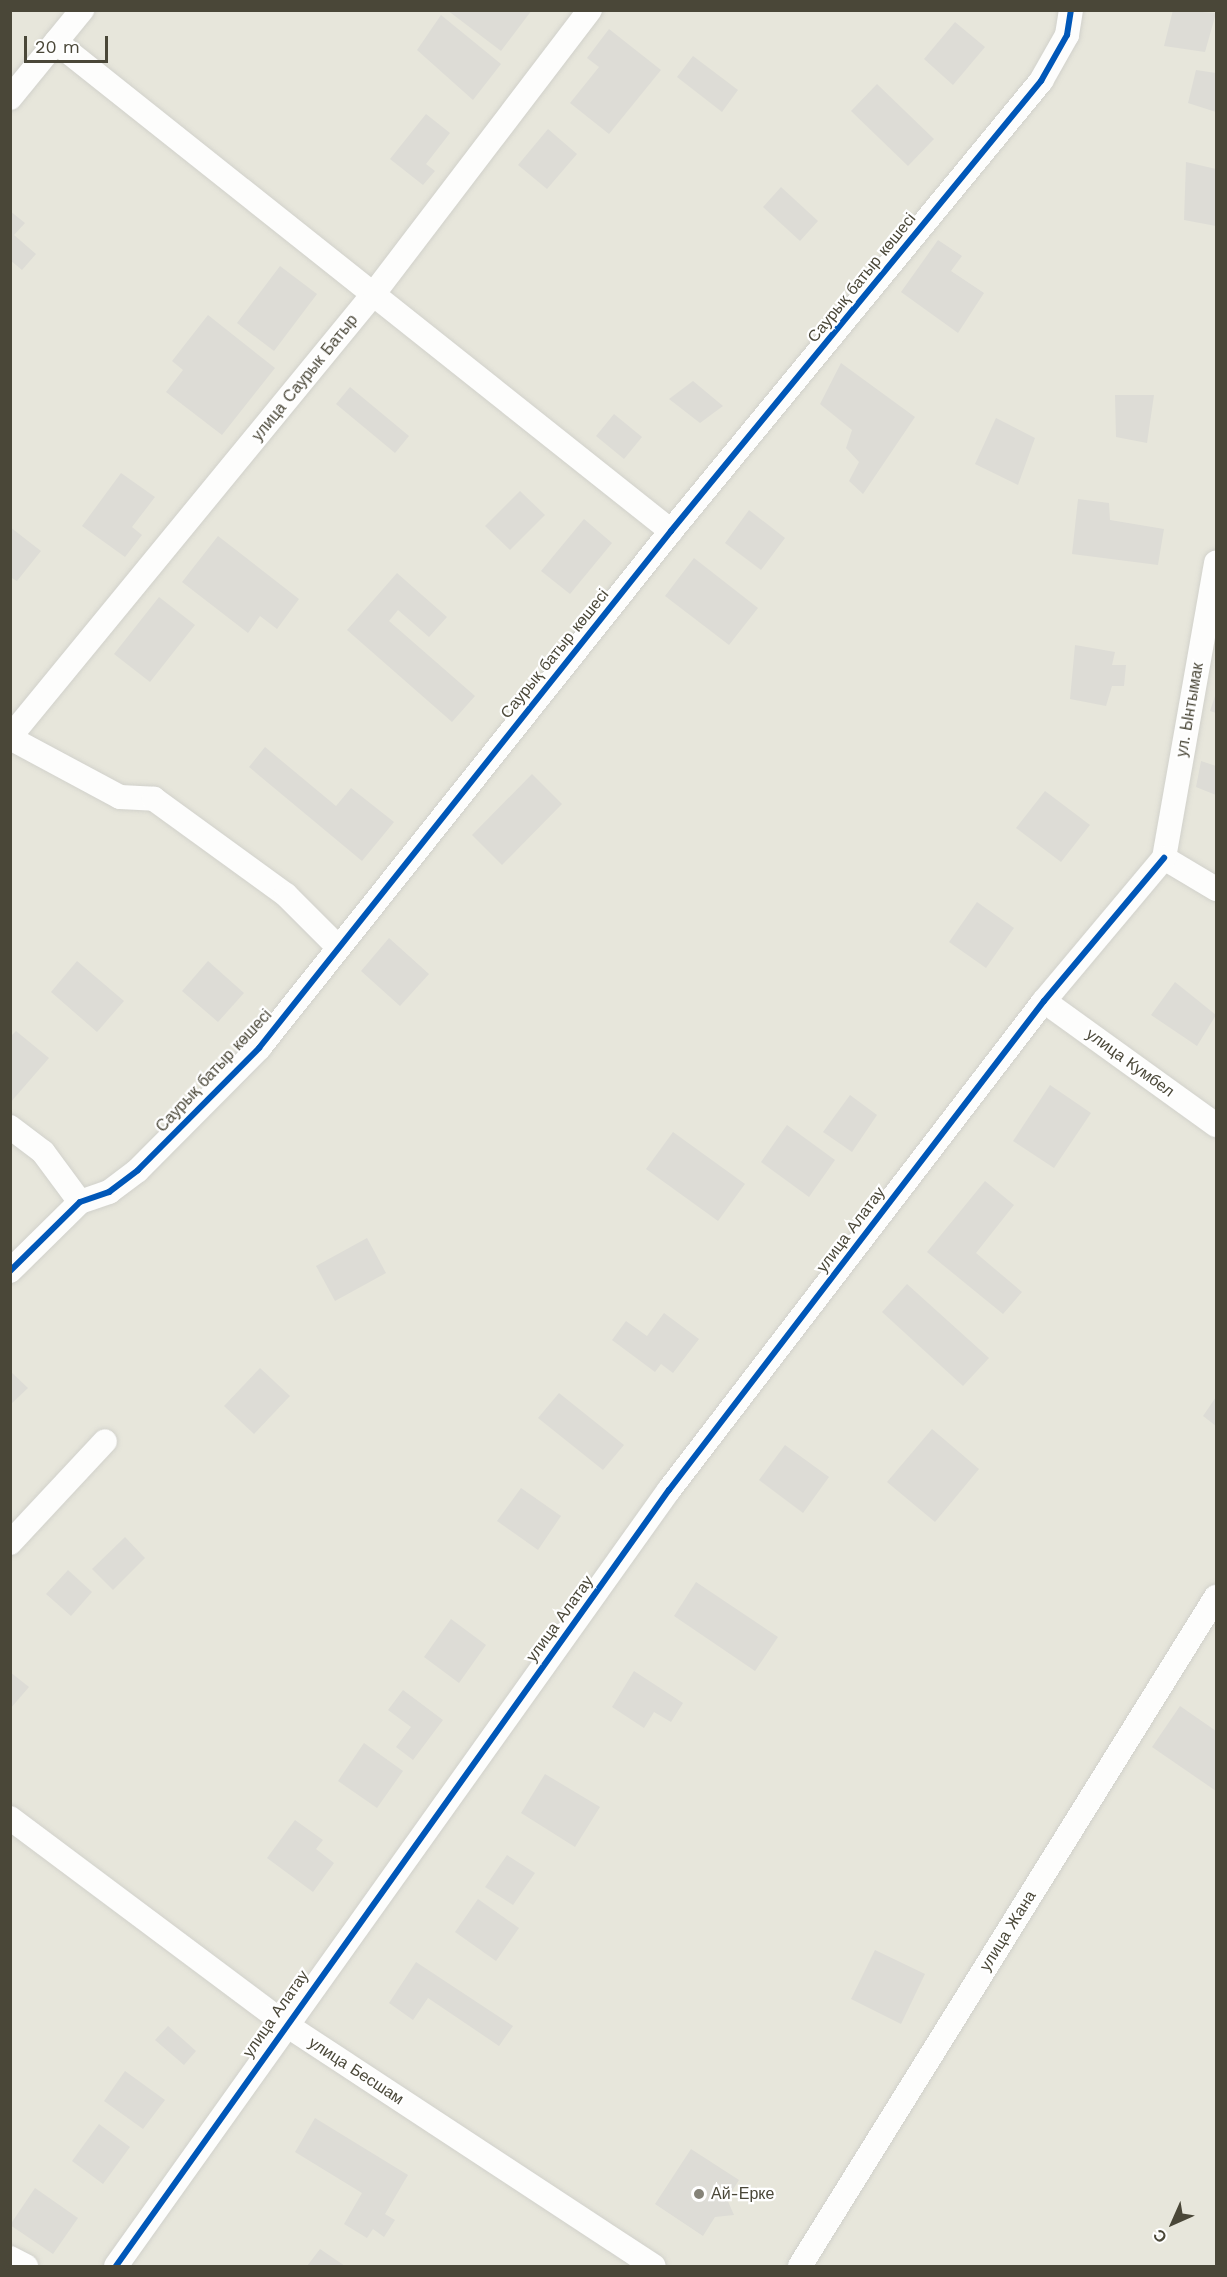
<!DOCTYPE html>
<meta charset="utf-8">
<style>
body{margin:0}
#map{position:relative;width:1227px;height:2277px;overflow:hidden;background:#f3f3ee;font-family:"Work Sans",sans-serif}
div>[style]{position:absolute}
.residential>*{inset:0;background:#e7e6db}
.building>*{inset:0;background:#dddcd6}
.roads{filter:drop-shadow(0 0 2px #d1d1cb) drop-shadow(0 0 2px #d1d1cb)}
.minor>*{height:24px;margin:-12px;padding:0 12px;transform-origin:12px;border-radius:12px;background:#fdfdfc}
.cycleway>*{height:6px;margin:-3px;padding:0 3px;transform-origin:3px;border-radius:3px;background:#0057b8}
.dots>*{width:16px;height:16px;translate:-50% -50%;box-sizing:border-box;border:3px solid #fff;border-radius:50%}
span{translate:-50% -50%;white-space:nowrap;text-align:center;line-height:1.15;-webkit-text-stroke:4.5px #fff;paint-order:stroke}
.street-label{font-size:16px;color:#4a4738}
.poi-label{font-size:16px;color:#4a4738}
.left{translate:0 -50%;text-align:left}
.frame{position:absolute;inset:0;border:12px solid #4a4738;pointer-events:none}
.north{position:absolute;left:1143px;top:2193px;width:60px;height:60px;-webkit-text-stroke:4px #fff;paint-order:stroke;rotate:225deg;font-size:16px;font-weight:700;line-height:24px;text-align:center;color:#4a4738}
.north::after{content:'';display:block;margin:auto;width:21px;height:27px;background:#4a4738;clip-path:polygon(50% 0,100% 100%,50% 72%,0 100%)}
.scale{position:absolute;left:24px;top:36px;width:84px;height:27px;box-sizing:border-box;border:3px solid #4a4738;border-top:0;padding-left:8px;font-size:18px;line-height:21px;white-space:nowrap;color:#4a4738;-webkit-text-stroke:4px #fff;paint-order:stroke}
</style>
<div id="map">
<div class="residential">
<i style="clip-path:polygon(11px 11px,1216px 11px,1216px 2266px,11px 2266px)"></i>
</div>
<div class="building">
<i style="clip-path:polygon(447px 10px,532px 10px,501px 51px)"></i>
<i style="clip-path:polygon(1173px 10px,1216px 13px,1205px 52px,1164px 46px)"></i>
<i style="clip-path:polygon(441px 15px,501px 64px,473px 100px,417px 50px)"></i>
<i style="clip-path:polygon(955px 22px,985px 47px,953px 85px,924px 59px)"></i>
<i style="clip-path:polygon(609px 29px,661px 70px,609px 134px,570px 103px,599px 67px,587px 58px)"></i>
<i style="clip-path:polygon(693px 56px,738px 90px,722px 112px,677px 77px)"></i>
<i style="clip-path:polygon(1196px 70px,1216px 73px,1216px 112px,1188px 103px)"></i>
<i style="clip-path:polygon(877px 84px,934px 139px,908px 166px,851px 111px)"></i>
<i style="clip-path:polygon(426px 114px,450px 133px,426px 164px,435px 171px,423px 185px,390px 159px)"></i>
<i style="clip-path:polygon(548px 129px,577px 154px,547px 189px,518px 165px)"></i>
<i style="clip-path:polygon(1186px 162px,1216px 169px,1216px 226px,1184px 220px)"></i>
<i style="clip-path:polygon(781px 187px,818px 221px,800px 241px,763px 207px)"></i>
<i style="clip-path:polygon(10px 211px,25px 223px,14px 235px,36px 254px,22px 270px,10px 260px)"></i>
<i style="clip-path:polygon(938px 240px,962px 256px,951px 271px,984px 293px,958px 333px,901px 292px)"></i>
<i style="clip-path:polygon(280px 266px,317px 294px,274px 351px,237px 323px)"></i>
<i style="clip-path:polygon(208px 315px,275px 368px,222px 435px,166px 392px,183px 370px,172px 361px)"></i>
<i style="clip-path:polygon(841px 363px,915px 417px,863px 494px,849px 481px,859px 462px,846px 448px,852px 430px,820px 404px)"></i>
<i style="clip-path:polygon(693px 381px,723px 406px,700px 423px,669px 399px)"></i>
<i style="clip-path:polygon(350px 387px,409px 436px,395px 453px,336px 404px)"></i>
<i style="clip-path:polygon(1115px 395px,1154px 395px,1147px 443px,1116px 437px)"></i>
<i style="clip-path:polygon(614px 414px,642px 437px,624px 459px,596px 436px)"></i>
<i style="clip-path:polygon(996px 418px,1035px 438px,1018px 485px,975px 464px)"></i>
<i style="clip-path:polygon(121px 473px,155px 497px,132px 527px,142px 535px,125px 557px,82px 526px)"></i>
<i style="clip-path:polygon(520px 491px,545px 515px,510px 550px,485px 526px)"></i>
<i style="clip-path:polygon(1078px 499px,1109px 503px,1110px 520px,1164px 529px,1158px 565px,1072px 554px)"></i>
<i style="clip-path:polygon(749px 510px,785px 538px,761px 570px,725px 543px)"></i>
<i style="clip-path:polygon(584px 519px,612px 543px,570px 594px,541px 571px)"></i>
<i style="clip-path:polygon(10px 527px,41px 551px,17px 581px,10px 577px)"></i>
<i style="clip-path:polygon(218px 536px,299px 599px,277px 629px,260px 616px,248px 633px,182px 582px)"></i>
<i style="clip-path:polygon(694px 558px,758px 608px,729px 645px,665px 596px)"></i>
<i style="clip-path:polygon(397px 573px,447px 617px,429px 637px,398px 610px,389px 621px,475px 696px,452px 722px,347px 630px)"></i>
<i style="clip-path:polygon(159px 597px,195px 625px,150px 682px,114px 654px)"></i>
<i style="clip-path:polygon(1075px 645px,1115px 652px,1112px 665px,1126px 665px,1124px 686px,1112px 686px,1106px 706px,1070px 699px)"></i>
<i style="clip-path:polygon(1216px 693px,1216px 713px,1210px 711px)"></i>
<i style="clip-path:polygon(265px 747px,336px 806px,351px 788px,394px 822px,362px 861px,249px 767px)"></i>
<i style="clip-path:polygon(1201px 761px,1216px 766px,1216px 795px,1196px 787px)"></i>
<i style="clip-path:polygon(532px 774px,562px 804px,502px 865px,472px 835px)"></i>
<i style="clip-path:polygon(1045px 791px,1090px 825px,1061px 862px,1016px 828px)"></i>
<i style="clip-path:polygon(977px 902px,1014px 928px,986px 968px,949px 942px)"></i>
<i style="clip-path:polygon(389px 938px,429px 974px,400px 1006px,361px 971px)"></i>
<i style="clip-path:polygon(77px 961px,124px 1001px,97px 1032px,51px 992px)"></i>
<i style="clip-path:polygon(208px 961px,244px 993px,218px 1022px,182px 991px)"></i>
<i style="clip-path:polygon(1175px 982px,1216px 1015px,1197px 1046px,1151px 1015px)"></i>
<i style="clip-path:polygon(16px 1031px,49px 1058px,10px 1103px,10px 1037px)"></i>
<i style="clip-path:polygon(1050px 1085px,1091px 1113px,1054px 1168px,1013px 1141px)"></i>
<i style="clip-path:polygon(850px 1095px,877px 1115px,852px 1152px,823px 1132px)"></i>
<i style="clip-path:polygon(787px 1125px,835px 1160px,809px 1197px,761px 1162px)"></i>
<i style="clip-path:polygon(673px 1132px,745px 1184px,718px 1221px,646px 1169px)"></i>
<i style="clip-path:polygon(985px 1181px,1014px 1205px,976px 1253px,1022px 1292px,1003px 1314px,927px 1252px)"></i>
<i style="clip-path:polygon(367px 1238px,386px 1273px,335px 1301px,316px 1266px)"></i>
<i style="clip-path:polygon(907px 1284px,989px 1358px,963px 1386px,882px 1312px)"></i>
<i style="clip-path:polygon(664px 1313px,699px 1339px,673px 1373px,661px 1364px,655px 1372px,612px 1340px,626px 1321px,647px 1336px)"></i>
<i style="clip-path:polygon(260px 1368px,290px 1396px,254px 1434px,224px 1406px)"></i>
<i style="clip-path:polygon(10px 1371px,28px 1388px,10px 1405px)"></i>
<i style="clip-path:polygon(559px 1393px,624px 1445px,603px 1470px,538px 1418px)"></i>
<i style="clip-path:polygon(1216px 1397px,1216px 1426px,1203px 1416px)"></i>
<i style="clip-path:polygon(932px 1429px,979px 1469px,935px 1522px,887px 1482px)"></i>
<i style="clip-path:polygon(785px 1445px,829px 1477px,803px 1513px,759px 1480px)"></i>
<i style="clip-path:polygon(521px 1488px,561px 1516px,538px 1550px,497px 1521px)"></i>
<i style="clip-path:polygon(125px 1537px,145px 1558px,113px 1590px,92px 1569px)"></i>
<i style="clip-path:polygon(68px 1570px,92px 1592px,71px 1616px,46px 1594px)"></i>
<i style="clip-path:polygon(696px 1582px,778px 1637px,755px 1671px,674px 1616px)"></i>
<i style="clip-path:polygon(451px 1619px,486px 1645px,459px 1683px,424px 1657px)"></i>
<i style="clip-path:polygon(634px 1671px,683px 1703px,671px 1722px,654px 1712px,644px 1728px,612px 1707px)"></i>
<i style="clip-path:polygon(10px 1672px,29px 1687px,10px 1709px)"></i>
<i style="clip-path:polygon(403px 1690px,443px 1720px,413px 1760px,396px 1747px,411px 1727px,388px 1710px)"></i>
<i style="clip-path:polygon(1180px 1706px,1216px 1731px,1216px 1791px,1152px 1747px)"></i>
<i style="clip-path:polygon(364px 1743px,403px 1771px,377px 1808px,338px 1781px)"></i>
<i style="clip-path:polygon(545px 1774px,600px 1807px,575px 1847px,521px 1813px)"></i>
<i style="clip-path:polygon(295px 1820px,323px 1840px,316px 1849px,334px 1863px,313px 1892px,267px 1858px)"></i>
<i style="clip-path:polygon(507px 1855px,535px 1873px,513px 1905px,485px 1887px)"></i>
<i style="clip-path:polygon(478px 1899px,519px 1928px,496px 1961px,455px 1932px)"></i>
<i style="clip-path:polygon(875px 1950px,925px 1974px,901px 2024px,851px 1999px)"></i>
<i style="clip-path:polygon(416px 1962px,513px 2026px,499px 2046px,428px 1998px,413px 2020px,389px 2003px)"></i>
<i style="clip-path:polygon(168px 2026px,196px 2051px,184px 2065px,155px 2040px)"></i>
<i style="clip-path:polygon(125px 2071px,165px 2100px,143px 2129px,104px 2101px)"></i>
<i style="clip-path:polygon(315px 2118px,408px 2175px,385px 2214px,395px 2220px,384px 2237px,373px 2229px,367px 2238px,344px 2224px,362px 2193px,295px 2152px)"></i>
<i style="clip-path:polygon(99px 2124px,130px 2147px,103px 2184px,72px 2161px)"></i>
<i style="clip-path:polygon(691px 2149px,739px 2180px,727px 2199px,734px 2215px,715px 2217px,703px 2236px,655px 2204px)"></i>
<i style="clip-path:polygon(35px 2188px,78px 2218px,53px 2254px,10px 2225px)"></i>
<i style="clip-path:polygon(320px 2249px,345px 2266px,307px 2266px)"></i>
</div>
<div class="roads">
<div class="minor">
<i style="left:56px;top:42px;width:786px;rotate:38.49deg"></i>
<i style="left:10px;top:98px;width:114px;rotate:-50.7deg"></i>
<i style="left:10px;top:737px;width:576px;rotate:-50.64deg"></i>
<i style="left:375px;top:292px;width:355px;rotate:-52.7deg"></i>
<i style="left:10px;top:738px;width:125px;rotate:28.2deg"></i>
<i style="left:120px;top:797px;width:34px;rotate:3deg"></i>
<i style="left:154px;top:799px;width:163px;rotate:36deg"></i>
<i style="left:286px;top:895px;width:74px;rotate:45deg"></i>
<i style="left:1164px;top:858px;width:300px;rotate:-80deg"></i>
<i style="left:1164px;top:858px;width:61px;rotate:30.8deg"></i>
<i style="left:1044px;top:1001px;width:212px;rotate:35.8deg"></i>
<i style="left:10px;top:1127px;width:41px;rotate:37.1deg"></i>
<i style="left:43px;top:1152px;width:62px;rotate:53.5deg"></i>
<i style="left:10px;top:1271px;width:98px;rotate:-44.6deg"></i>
<i style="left:80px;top:1202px;width:31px;rotate:-19deg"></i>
<i style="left:109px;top:1192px;width:36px;rotate:-37deg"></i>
<i style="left:138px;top:1170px;width:172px;rotate:-45.2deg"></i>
<i style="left:259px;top:1048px;width:661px;rotate:-51.45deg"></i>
<i style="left:671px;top:531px;width:583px;rotate:-50.57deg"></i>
<i style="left:1041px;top:81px;width:53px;rotate:-60.5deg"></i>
<i style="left:1067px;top:35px;width:25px;rotate:-81deg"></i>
<i style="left:10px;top:1543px;width:139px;rotate:-47deg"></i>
<i style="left:10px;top:1818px;width:344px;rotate:36.8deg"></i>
<i style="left:285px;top:2024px;width:441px;rotate:33.3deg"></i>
<i style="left:10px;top:2258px;width:18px;rotate:27deg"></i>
<i style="left:116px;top:2266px;width:953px;rotate:-54.53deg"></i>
<i style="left:669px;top:1490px;width:616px;rotate:-52.52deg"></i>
<i style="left:1044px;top:1001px;width:187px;rotate:-50deg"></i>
<i style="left:800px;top:2266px;width:788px;rotate:-58.13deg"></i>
</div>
</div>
<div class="cycleway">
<i style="left:10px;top:1271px;width:98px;rotate:-44.6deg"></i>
<i style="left:80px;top:1202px;width:31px;rotate:-19deg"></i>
<i style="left:109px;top:1192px;width:36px;rotate:-37deg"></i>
<i style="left:138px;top:1170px;width:172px;rotate:-45.2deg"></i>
<i style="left:259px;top:1048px;width:661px;rotate:-51.45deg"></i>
<i style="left:671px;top:531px;width:583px;rotate:-50.57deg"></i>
<i style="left:1041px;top:81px;width:53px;rotate:-60.5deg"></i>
<i style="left:1067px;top:35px;width:25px;rotate:-81deg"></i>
<i style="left:116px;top:2266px;width:953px;rotate:-54.53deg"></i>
<i style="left:669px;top:1490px;width:616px;rotate:-52.52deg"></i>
<i style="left:1044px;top:1001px;width:187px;rotate:-50deg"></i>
</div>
<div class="dots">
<i style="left:699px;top:2194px;background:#858378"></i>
</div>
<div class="street-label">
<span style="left:862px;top:278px;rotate:-51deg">Саурық батыр көшесі</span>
<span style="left:305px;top:378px;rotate:-51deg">улица Саурык Батыр</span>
<span style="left:555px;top:654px;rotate:-51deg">Саурық батыр көшесі</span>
<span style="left:1190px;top:710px;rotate:-80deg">ул. Ынтымак</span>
<span style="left:1130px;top:1063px;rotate:36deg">улица Кумбел</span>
<span style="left:214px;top:1071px;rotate:-47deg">Саурық батыр көшесі</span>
<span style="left:851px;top:1230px;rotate:-53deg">улица Алатау</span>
<span style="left:560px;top:1619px;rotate:-54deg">улица Алатау</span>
<span style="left:1008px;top:1931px;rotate:-58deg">улица Жана</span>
<span style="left:276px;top:2014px;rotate:-55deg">улица Алатау</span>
<span style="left:356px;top:2071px;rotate:33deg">улица Бесшам</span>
</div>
<div class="poi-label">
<span class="left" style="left:711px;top:2194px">Ай-Ерке</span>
</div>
<div class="frame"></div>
<div class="north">С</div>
<div class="scale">20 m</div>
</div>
